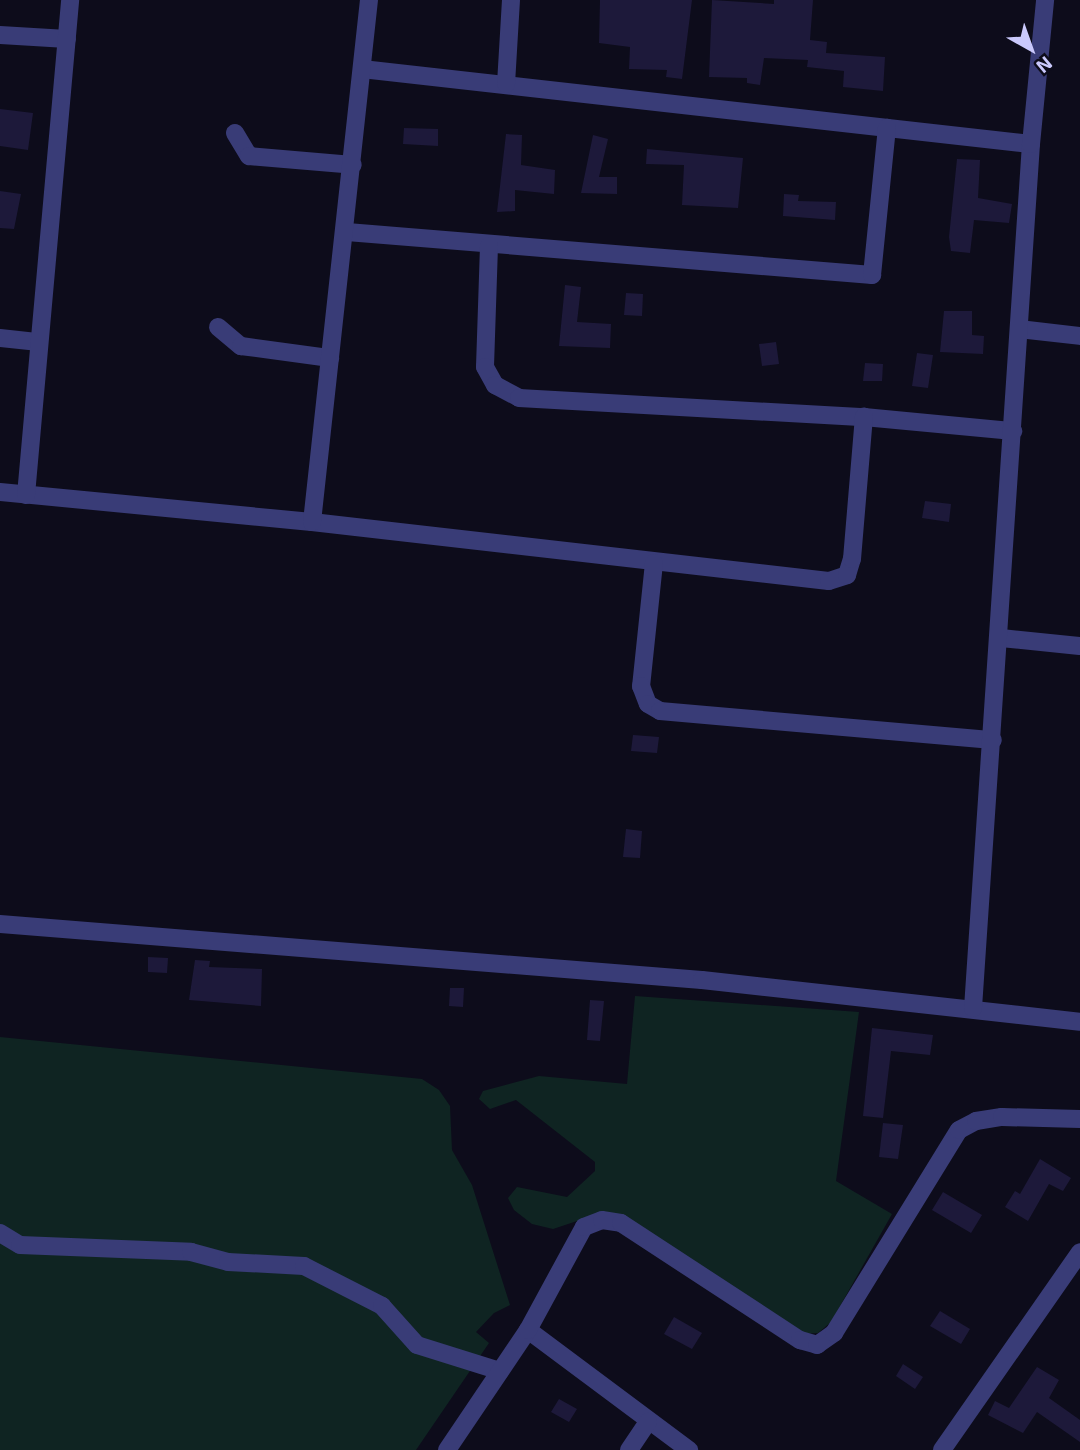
<!DOCTYPE html>
<style>
body{margin:0}
#map{position:relative;width:1080px;height:1450px;overflow:hidden;background:#0d0c1b;font-family:"Exo 2",sans-serif}
div>[style]{position:absolute}
.green>*{inset:0;background:#0f2422}
.building>*{inset:0;background:#1d193a}
.street>*{height:18px;margin:-9px;padding:0 9px;transform-origin:9px;border-radius:9px;background:#393c77}
span{translate:-50% -50%;white-space:nowrap;text-align:center;line-height:1.15;-webkit-text-stroke:7px #0d0c1b;paint-order:stroke}
.north{position:absolute;left:996px;top:14px;width:70px;height:70px;-webkit-text-stroke:5px #0d0c1b;paint-order:stroke;rotate:140deg;font-size:19px;font-weight:700;line-height:28px;text-align:center;color:#cac9fc}
.north::after{content:'';display:block;margin:auto;width:24px;height:32px;background:#cac9fc;clip-path:polygon(50% 0,100% 100%,50% 72%,0 100%)}
</style>
<div id="map">
<div class="green">
<i style="clip-path:polygon(635px 996px,859px 1012px,836px 1181px,892px 1214px,831px 1322px,818px 1333px,801px 1334px,601px 1213px,553px 1229px,532px 1224px,514px 1210px,508px 1198px,517px 1187px,567px 1197px,595px 1171px,595px 1162px,516px 1100px,490px 1109px,479px 1099px,483px 1091px,539px 1076px,627px 1084px)"></i>
<i style="clip-path:polygon(0 1037px,422px 1079px,439px 1090px,450px 1106px,452px 1150px,472px 1185px,510px 1305px,494px 1313px,476px 1332px,489px 1343px,416px 1450px,0 1450px)"></i>
</div>
<div class="building">
<i style="clip-path:polygon(600px 0,692px 0,682px 79px,666px 77px,667px 70px,629px 69px,630px 47px,599px 43px)"></i>
<i style="clip-path:polygon(712px 0,774px 4px,774px 0,813px 0,810px 40px,827px 42px,826px 53px,885px 57px,883px 91px,843px 87px,844px 71px,807px 67px,808px 60px,764px 58px,760px 85px,747px 83px,747px 78px,709px 77px)"></i>
<i style="clip-path:polygon(0 109px,33px 113px,28px 150px,0 146px)"></i>
<i style="clip-path:polygon(404px 128px,438px 129px,438px 146px,403px 144px)"></i>
<i style="clip-path:polygon(506px 134px,522px 135px,521px 165px,555px 170px,554px 194px,515px 190px,515px 211px,497px 212px)"></i>
<i style="clip-path:polygon(593px 135px,608px 139px,599px 177px,617px 177px,617px 194px,581px 193px)"></i>
<i style="clip-path:polygon(647px 149px,743px 158px,738px 208px,682px 205px,684px 165px,646px 164px)"></i>
<i style="clip-path:polygon(957px 159px,980px 160px,978px 198px,1012px 204px,1009px 223px,974px 220px,970px 253px,951px 251px,949px 237px)"></i>
<i style="clip-path:polygon(0 191px,21px 194px,14px 229px,0 228px)"></i>
<i style="clip-path:polygon(784px 194px,799px 195px,798px 201px,836px 202px,835px 220px,783px 216px)"></i>
<i style="clip-path:polygon(565px 285px,581px 287px,577px 322px,611px 324px,610px 348px,559px 346px)"></i>
<i style="clip-path:polygon(626px 293px,643px 294px,642px 316px,624px 315px)"></i>
<i style="clip-path:polygon(944px 311px,972px 311px,972px 335px,984px 336px,983px 354px,940px 352px)"></i>
<i style="clip-path:polygon(776px 342px,779px 364px,762px 366px,759px 344px)"></i>
<i style="clip-path:polygon(917px 353px,933px 355px,928px 388px,912px 386px)"></i>
<i style="clip-path:polygon(865px 363px,883px 364px,882px 381px,863px 381px)"></i>
<i style="clip-path:polygon(925px 501px,951px 504px,949px 522px,922px 518px)"></i>
<i style="clip-path:polygon(633px 735px,659px 737px,657px 753px,631px 751px)"></i>
<i style="clip-path:polygon(626px 829px,642px 831px,640px 858px,623px 857px)"></i>
<i style="clip-path:polygon(148px 957px,168px 958px,167px 973px,148px 972px)"></i>
<i style="clip-path:polygon(195px 960px,210px 961px,209px 967px,262px 969px,261px 1006px,189px 1000px)"></i>
<i style="clip-path:polygon(450px 988px,464px 988px,463px 1007px,449px 1006px)"></i>
<i style="clip-path:polygon(590px 1000px,604px 1001px,600px 1041px,587px 1040px)"></i>
<i style="clip-path:polygon(872px 1028px,933px 1035px,930px 1055px,891px 1051px,883px 1118px,863px 1116px)"></i>
<i style="clip-path:polygon(883px 1123px,903px 1125px,898px 1159px,879px 1157px)"></i>
<i style="clip-path:polygon(1040px 1159px,1071px 1178px,1063px 1191px,1049px 1184px,1028px 1221px,1005px 1207px,1015px 1191px,1020px 1194px)"></i>
<i style="clip-path:polygon(943px 1192px,982px 1215px,971px 1233px,932px 1210px)"></i>
<i style="clip-path:polygon(940px 1311px,970px 1329px,961px 1344px,930px 1326px)"></i>
<i style="clip-path:polygon(674px 1317px,702px 1333px,692px 1349px,664px 1334px)"></i>
<i style="clip-path:polygon(903px 1364px,923px 1377px,915px 1389px,896px 1376px)"></i>
<i style="clip-path:polygon(1037px 1367px,1059px 1380px,1049px 1398px,1080px 1420px,1080px 1442px,1037px 1412px,1023px 1433px,988px 1415px,995px 1401px,1009px 1408px)"></i>
<i style="clip-path:polygon(559px 1399px,577px 1409px,569px 1422px,551px 1412px)"></i>
</div>
<div class="street">
<i style="left:0;top:35px;width:67px;rotate:3.4deg"></i>
<i style="left:362px;top:69px;width:673px;rotate:6.4deg"></i>
<i style="left:506px;top:84px;width:84px;rotate:-86.6deg"></i>
<i style="left:235px;top:133px;width:27px;rotate:59deg"></i>
<i style="left:249px;top:156px;width:104px;rotate:4.9deg"></i>
<i style="left:347px;top:232px;width:527px;rotate:4.68deg"></i>
<i style="left:872px;top:275px;width:148px;rotate:-84.2deg"></i>
<i style="left:489px;top:246px;width:121px;rotate:91.9deg"></i>
<i style="left:485px;top:367px;width:21px;rotate:61deg"></i>
<i style="left:495px;top:385px;width:27px;rotate:28deg"></i>
<i style="left:519px;top:398px;width:346px;rotate:3.2deg"></i>
<i style="left:864px;top:417px;width:150px;rotate:5.4deg"></i>
<i style="left:218px;top:327px;width:30px;rotate:40deg"></i>
<i style="left:241px;top:346px;width:90px;rotate:7.7deg"></i>
<i style="left:1019px;top:329px;width:61px;rotate:6.5deg"></i>
<i style="left:0;top:338px;width:39px;rotate:6deg"></i>
<i style="left:0;top:492px;width:313px;rotate:5.5deg"></i>
<i style="left:312px;top:522px;width:520px;rotate:6.51deg"></i>
<i style="left:829px;top:581px;width:19px;rotate:-18deg"></i>
<i style="left:847px;top:575px;width:17px;rotate:-73deg"></i>
<i style="left:852px;top:559px;width:143px;rotate:-85.2deg"></i>
<i style="left:26px;top:495px;width:497px;rotate:-84.9deg"></i>
<i style="left:312px;top:522px;width:525px;rotate:-83.77deg"></i>
<i style="left:654px;top:563px;width:124px;rotate:96deg"></i>
<i style="left:641px;top:686px;width:19px;rotate:69deg"></i>
<i style="left:648px;top:704px;width:14px;rotate:30deg"></i>
<i style="left:660px;top:711px;width:334px;rotate:5deg"></i>
<i style="left:1001px;top:638px;width:79px;rotate:5.8deg"></i>
<i style="left:0;top:924px;width:704px;rotate:4.56deg"></i>
<i style="left:702px;top:980px;width:380px;rotate:6.3deg"></i>
<i style="left:973px;top:1008px;width:866px;rotate:-86.16deg"></i>
<i style="left:1031px;top:144px;width:145px;rotate:-84.4deg"></i>
<i style="left:0;top:1233px;width:23px;rotate:31deg"></i>
<i style="left:20px;top:1245px;width:171px;rotate:2.3deg"></i>
<i style="left:191px;top:1252px;width:38px;rotate:15deg"></i>
<i style="left:228px;top:1262px;width:76px;rotate:3deg"></i>
<i style="left:304px;top:1266px;width:88px;rotate:27.1deg"></i>
<i style="left:382px;top:1306px;width:52px;rotate:48.1deg"></i>
<i style="left:417px;top:1345px;width:87px;rotate:17.4deg"></i>
<i style="left:528px;top:1330px;width:201px;rotate:36.7deg"></i>
<i style="left:447px;top:1450px;width:145px;rotate:-56deg"></i>
<i style="left:528px;top:1330px;width:117px;rotate:-61.5deg"></i>
<i style="left:584px;top:1227px;width:19px;rotate:-21deg"></i>
<i style="left:602px;top:1220px;width:19px;rotate:9deg"></i>
<i style="left:621px;top:1223px;width:214px;rotate:33.2deg"></i>
<i style="left:800px;top:1340px;width:18px;rotate:16deg"></i>
<i style="left:817px;top:1345px;width:21px;rotate:-35deg"></i>
<i style="left:834px;top:1333px;width:238px;rotate:-58.4deg"></i>
<i style="left:959px;top:1130px;width:19px;rotate:-28deg"></i>
<i style="left:976px;top:1121px;width:26px;rotate:-9deg"></i>
<i style="left:1002px;top:1117px;width:78px;rotate:1.5deg"></i>
<i style="left:629px;top:1450px;width:34px;rotate:-56deg"></i>
<i style="left:942px;top:1450px;width:241px;rotate:-55.1deg"></i>
</div>
<div class="north">N</div>
</div>
